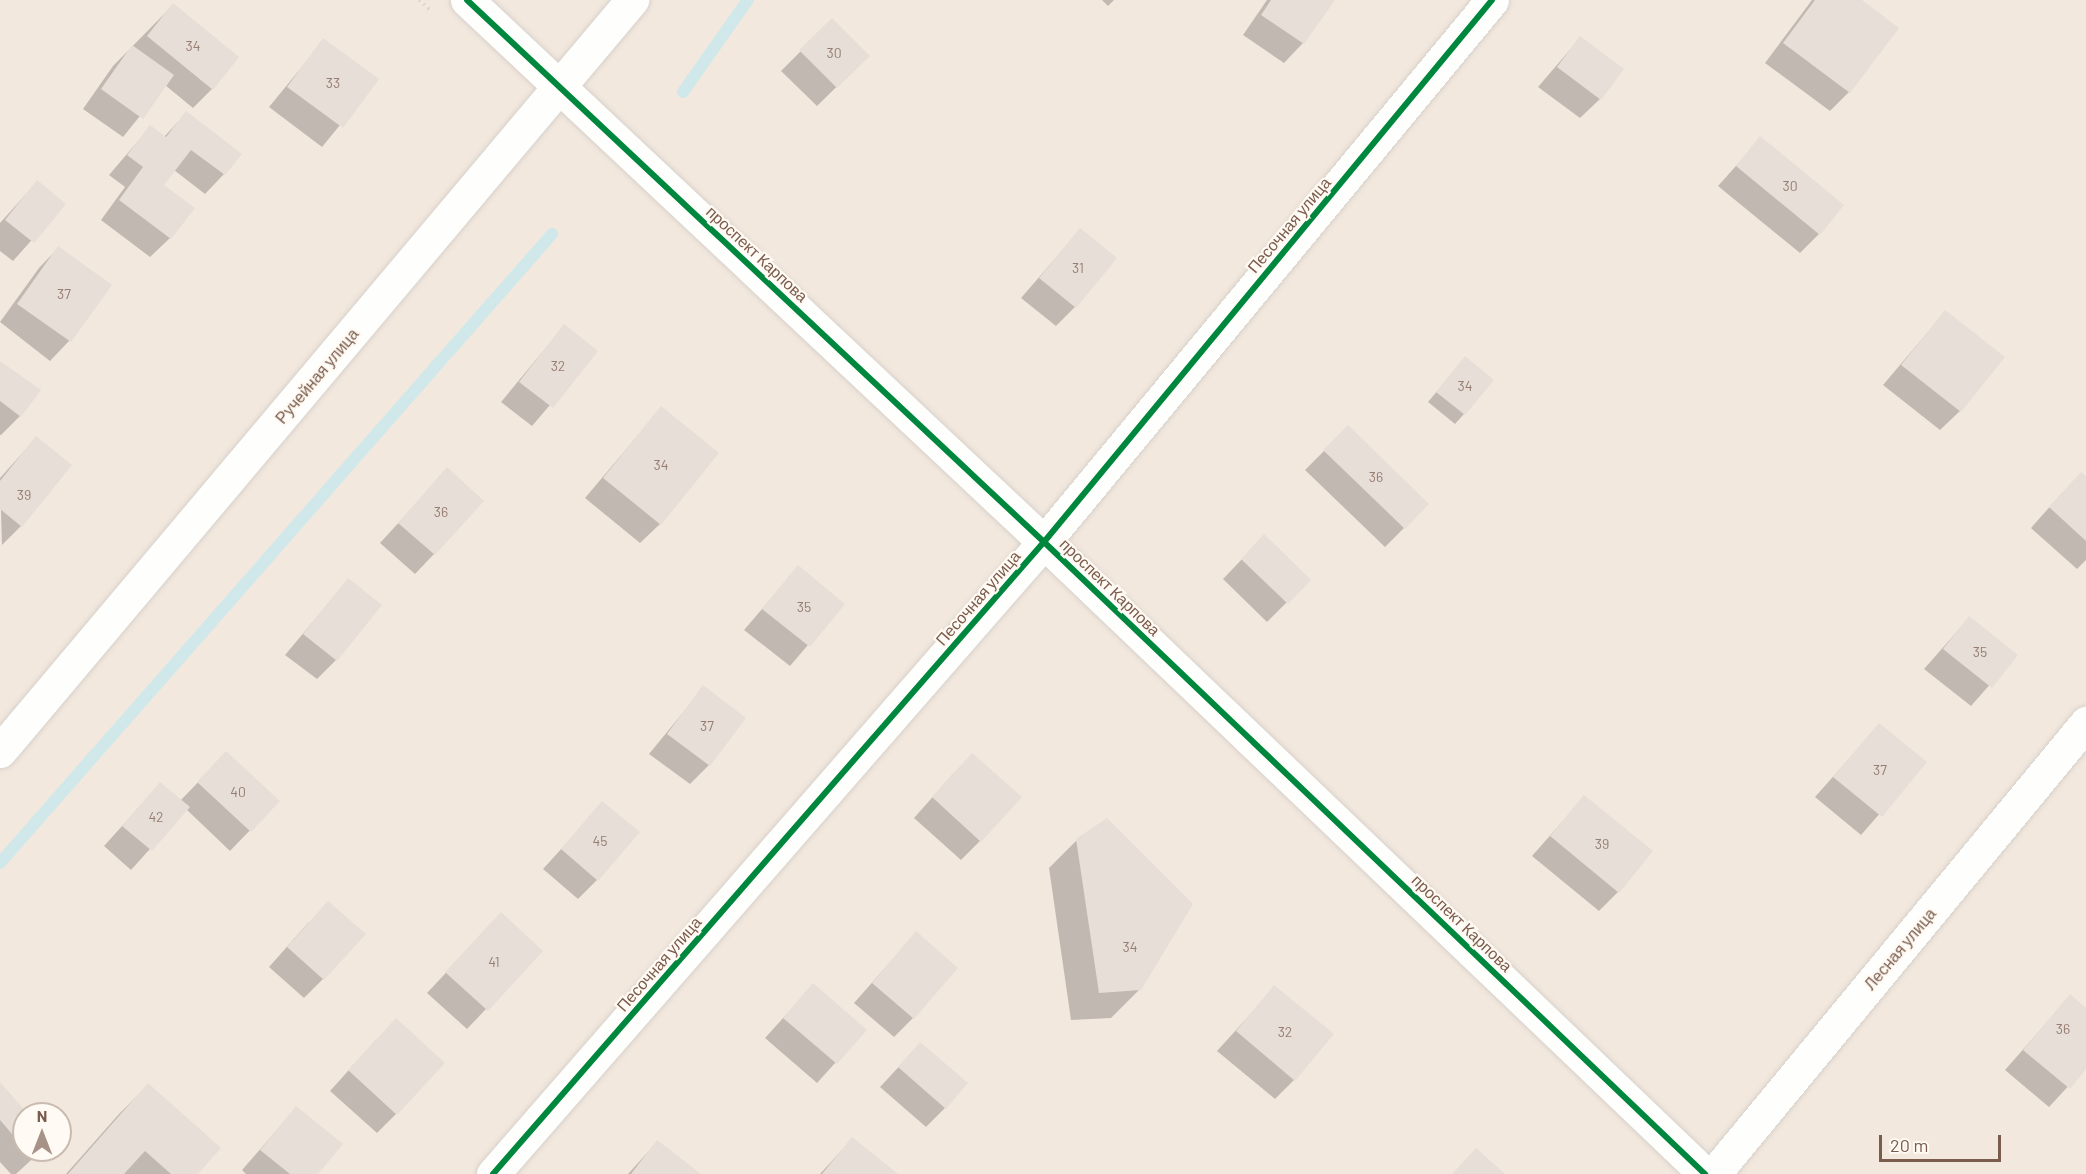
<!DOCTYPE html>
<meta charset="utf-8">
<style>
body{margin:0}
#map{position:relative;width:2086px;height:1174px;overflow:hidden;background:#f9f5f0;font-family:Barlow,sans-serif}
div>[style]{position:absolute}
.residential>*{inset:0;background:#f2e8de}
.shadow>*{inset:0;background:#0003}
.stream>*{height:12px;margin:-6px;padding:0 6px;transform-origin:6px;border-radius:6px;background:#d0e8ea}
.building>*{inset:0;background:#e6ded7}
.path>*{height:4px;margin-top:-2px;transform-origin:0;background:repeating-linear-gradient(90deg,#dcd5d0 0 1.5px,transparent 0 6px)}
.roads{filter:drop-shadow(0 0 2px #d7d1cb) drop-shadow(0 0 2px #d7d1cb)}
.minor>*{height:33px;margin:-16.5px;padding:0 16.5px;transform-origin:16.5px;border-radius:16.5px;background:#fefefd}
.cycleway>*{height:6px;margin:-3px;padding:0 3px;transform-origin:3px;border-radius:3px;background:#00873e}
span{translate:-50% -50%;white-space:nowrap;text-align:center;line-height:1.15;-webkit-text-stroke:4.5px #fffaf3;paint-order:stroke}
.number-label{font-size:14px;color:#977e72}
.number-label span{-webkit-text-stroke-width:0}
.street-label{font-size:16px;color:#7a5c4d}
.north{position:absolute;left:12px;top:1102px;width:60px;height:60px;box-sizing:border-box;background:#fffaf3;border:2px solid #cabbb1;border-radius:50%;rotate:0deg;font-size:16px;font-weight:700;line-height:24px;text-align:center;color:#7a5c4d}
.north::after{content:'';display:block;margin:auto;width:21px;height:27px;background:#a69286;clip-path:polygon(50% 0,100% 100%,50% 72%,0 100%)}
.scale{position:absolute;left:1879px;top:1135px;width:122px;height:27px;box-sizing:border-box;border:3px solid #7a5c4d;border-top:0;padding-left:8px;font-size:18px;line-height:21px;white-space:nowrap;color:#7a5c4d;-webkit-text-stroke:4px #fffaf3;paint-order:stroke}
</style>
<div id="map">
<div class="residential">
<i style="clip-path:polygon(evenodd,0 0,2086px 0,2086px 1174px,0 1174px,0 0,24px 1114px,60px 1114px,60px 1150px,24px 1150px,24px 1114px)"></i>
</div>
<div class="shadow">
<i style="clip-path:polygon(1102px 0,1114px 0,1108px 6px)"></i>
<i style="clip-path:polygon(1267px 0,1333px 0,1303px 43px,1284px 63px,1243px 35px)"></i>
<i style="clip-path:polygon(1812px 0,1859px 0,1849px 92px,1830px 111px,1765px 63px)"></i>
<i style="clip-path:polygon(173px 5px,212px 89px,193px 108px,165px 85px,123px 137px,83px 109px,113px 66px)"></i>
<i style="clip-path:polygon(832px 20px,868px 56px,817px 106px,781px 71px)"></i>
<i style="clip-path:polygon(1580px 38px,1600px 99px,1580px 118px,1538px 87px)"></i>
<i style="clip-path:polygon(324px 40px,377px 80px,322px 147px,269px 107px)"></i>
<i style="clip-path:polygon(186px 113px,224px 174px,205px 194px,174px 170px,162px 185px,170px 238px,150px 257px,101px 220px,125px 187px,109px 175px,150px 127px,164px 137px)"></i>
<i style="clip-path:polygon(1761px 138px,1819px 234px,1800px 253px,1718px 186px)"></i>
<i style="clip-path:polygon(37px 182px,64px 204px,13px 261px,0 251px,0 223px)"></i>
<i style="clip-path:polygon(1080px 230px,1075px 307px,1056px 326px,1021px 298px)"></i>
<i style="clip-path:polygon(58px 248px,110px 285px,69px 341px,50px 361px,0 322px,39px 268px)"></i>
<i style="clip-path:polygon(1945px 312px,1960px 411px,1940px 430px,1883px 385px)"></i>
<i style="clip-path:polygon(564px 326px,596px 351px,532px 426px,501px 402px)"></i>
<i style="clip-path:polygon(1465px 358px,1464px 414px,1455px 424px,1428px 402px)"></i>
<i style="clip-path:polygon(0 363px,20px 416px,1px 435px,0 435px)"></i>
<i style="clip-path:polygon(661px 408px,660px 524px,640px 543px,585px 498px)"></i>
<i style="clip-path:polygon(1348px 427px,1404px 528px,1385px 547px,1305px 470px)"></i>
<i style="clip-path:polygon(36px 438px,21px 526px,2px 545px,0 478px)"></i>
<i style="clip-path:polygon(447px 470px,434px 554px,415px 574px,380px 543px)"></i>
<i style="clip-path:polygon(2086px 478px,2086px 560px,2077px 569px,2031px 528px,2062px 493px)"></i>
<i style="clip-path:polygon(1245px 556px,1309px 580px,1267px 622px,1223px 579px)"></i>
<i style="clip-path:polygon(798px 567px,843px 604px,790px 666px,744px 630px)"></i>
<i style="clip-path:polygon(348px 580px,336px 660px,317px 679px,285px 655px)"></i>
<i style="clip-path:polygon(1969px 618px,2015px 656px,1971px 706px,1924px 669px)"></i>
<i style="clip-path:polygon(704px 687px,709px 765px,690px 784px,649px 754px)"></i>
<i style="clip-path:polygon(1879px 725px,1925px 762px,1861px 835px,1815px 797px)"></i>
<i style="clip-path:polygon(207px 773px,278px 801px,230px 851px,186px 809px,131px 870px,104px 846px,160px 784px,180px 801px)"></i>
<i style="clip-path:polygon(953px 774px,980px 841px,961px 860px,914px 818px)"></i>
<i style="clip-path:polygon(1584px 797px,1618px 892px,1599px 911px,1532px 856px)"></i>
<i style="clip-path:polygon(603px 803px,597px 880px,578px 899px,543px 869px)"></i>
<i style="clip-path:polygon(1077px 840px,1140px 989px,1111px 1018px,1071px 1020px,1049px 868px)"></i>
<i style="clip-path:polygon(501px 914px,541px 951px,467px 1029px,427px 993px)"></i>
<i style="clip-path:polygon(309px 922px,323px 979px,304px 998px,269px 967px)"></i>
<i style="clip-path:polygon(916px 933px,913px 1018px,894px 1037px,854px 1003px)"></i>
<i style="clip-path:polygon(813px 985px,865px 1030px,817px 1083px,765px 1038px)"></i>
<i style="clip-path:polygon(1275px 987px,1294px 1080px,1275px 1099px,1217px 1051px)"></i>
<i style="clip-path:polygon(2070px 996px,2086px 1010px,2086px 1067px,2049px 1107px,2005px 1070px)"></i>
<i style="clip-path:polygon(376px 1040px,396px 1114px,377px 1133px,330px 1091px)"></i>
<i style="clip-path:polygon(920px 1044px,945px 1108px,926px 1127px,880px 1087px)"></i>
<i style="clip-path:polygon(0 1085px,26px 1114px,24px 1150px,42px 1150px,16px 1174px,11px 1174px,0 1162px)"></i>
<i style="clip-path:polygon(148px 1085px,196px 1174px,66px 1174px,119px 1114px)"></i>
<i style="clip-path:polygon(296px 1108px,316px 1174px,246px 1174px,242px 1170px)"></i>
<i style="clip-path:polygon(852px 1139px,895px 1174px,820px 1174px)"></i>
<i style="clip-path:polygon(657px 1142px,698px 1174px,628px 1174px)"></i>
</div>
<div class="stream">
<i style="left:683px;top:92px;width:113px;rotate:-54.8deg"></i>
<i style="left:0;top:863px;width:837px;rotate:-48.73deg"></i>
</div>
<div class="building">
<i style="clip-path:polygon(1271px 0,1335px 0,1304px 44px,1261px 15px)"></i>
<i style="clip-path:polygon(1815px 0,1862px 0,1899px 28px,1850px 93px,1783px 43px)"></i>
<i style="clip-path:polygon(173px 3px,239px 57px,213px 90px,147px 36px)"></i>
<i style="clip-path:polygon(832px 18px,870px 56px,837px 88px,799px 50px)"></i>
<i style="clip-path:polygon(1580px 36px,1624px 69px,1601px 100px,1557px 67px)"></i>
<i style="clip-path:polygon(323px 38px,379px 79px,343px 128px,287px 87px)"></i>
<i style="clip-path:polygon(132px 45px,174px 75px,143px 119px,101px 89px)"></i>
<i style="clip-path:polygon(186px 111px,242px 154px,225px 175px,191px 150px,164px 185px,195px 208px,171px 239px,119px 200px,143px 167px,127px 155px,150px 125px,166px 137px)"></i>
<i style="clip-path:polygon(1760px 136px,1844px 205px,1820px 235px,1736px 166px)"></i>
<i style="clip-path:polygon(37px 180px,66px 204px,34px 243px,5px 220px)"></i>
<i style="clip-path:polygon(1080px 228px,1117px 258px,1076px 308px,1039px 278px)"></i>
<i style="clip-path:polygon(58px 246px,112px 285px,71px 342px,17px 304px)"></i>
<i style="clip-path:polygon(1945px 310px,2005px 357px,1961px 412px,1901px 365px)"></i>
<i style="clip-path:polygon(564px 324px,598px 351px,553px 408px,519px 382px)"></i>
<i style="clip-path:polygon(1465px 356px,1494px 380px,1465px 415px,1436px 392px)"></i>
<i style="clip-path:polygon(0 361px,41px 390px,21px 417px,0 401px)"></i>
<i style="clip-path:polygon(661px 406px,719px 453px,661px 525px,603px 478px)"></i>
<i style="clip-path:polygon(1348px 425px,1429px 504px,1405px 529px,1323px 450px)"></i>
<i style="clip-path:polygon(36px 436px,72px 465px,22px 527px,0 509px,0 481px)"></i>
<i style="clip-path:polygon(447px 467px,484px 501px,435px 555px,398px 523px)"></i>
<i style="clip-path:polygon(2081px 472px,2086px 476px,2086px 541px,2049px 507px)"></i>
<i style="clip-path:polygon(1264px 534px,1311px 580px,1288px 604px,1241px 559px)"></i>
<i style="clip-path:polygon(798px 565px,845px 604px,810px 647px,762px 609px)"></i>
<i style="clip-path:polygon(348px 578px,382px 605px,337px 661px,303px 634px)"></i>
<i style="clip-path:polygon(1969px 616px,2018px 655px,1992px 688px,1943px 649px)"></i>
<i style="clip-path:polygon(703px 685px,746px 718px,710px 766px,667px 734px)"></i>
<i style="clip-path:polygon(1879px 723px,1927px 762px,1882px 817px,1833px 777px)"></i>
<i style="clip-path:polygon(226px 751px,280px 801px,251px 832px,197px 782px)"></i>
<i style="clip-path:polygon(972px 753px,1022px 797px,981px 842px,932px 797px)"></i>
<i style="clip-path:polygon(160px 782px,190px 807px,152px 851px,122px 826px)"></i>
<i style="clip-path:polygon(1584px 795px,1653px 851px,1619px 893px,1550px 836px)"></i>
<i style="clip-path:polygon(602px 801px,640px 832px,598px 881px,561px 849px)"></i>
<i style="clip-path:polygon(1107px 818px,1193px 904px,1141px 990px,1099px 993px,1076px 839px)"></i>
<i style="clip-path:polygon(328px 901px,366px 934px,324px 980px,287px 947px)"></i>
<i style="clip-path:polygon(501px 912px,543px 951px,488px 1011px,445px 972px)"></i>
<i style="clip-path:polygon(916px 931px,958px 968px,914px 1019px,872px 983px)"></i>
<i style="clip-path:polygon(813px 983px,867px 1030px,837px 1064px,783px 1018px)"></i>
<i style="clip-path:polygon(1274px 985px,1334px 1034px,1295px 1081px,1236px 1031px)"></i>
<i style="clip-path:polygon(2070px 994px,2086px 1008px,2086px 1069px,2070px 1089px,2023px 1050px)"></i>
<i style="clip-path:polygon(396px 1018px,445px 1063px,397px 1115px,348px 1070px)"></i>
<i style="clip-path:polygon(920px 1042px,968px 1083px,946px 1109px,898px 1067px)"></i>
<i style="clip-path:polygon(0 1082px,28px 1114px,24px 1114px,24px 1148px,0 1120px)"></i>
<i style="clip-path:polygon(148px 1083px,221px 1148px,198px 1174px,171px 1174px,145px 1151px,124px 1174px,68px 1174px)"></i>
<i style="clip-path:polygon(296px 1106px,343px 1144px,318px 1174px,290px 1174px,260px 1150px)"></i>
<i style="clip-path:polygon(852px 1137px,898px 1174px,822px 1174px)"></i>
<i style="clip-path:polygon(657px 1140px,701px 1174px,631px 1174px)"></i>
<i style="clip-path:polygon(1476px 1148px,1505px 1174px,1452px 1174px)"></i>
</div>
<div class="path">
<i style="left:419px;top:0;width:15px;rotate:42deg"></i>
</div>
<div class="roads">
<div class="minor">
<i style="left:467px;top:0;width:792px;rotate:43.21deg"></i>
<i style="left:1044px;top:542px;width:915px;rotate:43.72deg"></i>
<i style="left:0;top:751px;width:982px;rotate:-49.92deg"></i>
<i style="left:493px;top:1174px;width:838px;rotate:-48.92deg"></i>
<i style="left:1044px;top:542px;width:703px;rotate:-50.42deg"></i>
<i style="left:1714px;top:1174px;width:585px;rotate:-50.48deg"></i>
</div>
</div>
<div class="cycleway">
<i style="left:467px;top:0;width:792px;rotate:43.21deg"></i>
<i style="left:1044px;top:542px;width:915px;rotate:43.72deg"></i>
<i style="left:493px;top:1174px;width:838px;rotate:-48.92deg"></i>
<i style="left:1044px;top:542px;width:703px;rotate:-50.42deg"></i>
</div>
<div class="number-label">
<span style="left:193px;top:46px">34</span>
<span style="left:834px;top:53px">30</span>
<span style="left:333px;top:83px">33</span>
<span style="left:1790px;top:186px">30</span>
<span style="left:1078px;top:268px">31</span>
<span style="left:64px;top:294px">37</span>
<span style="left:558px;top:366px">32</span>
<span style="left:1465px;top:386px">34</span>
<span style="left:661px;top:465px">34</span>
<span style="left:1376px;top:477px">36</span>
<span style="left:24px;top:495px">39</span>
<span style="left:441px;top:512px">36</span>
<span style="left:804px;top:607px">35</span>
<span style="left:1980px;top:652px">35</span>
<span style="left:707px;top:726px">37</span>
<span style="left:1880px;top:770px">37</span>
<span style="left:238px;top:792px">40</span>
<span style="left:156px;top:817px">42</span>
<span style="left:600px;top:841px">45</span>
<span style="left:1602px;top:844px">39</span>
<span style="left:1130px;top:947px">34</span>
<span style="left:494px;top:962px">41</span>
<span style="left:2063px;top:1029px">36</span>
<span style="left:1285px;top:1032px">32</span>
</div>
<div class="street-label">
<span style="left:1289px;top:225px;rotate:-50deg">Песочная улица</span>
<span style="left:757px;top:254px;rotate:43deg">проспект Карпова</span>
<span style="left:317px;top:376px;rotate:-50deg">Ручейная улица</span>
<span style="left:1110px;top:587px;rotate:44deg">проспект Карпова</span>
<span style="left:978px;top:598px;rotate:-49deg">Песочная улица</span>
<span style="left:1462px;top:923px;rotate:44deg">проспект Карпова</span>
<span style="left:1900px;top:949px;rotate:-50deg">Лесная улица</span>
<span style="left:659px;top:964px;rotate:-49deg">Песочная улица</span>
</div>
<div class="north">N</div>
<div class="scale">20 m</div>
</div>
